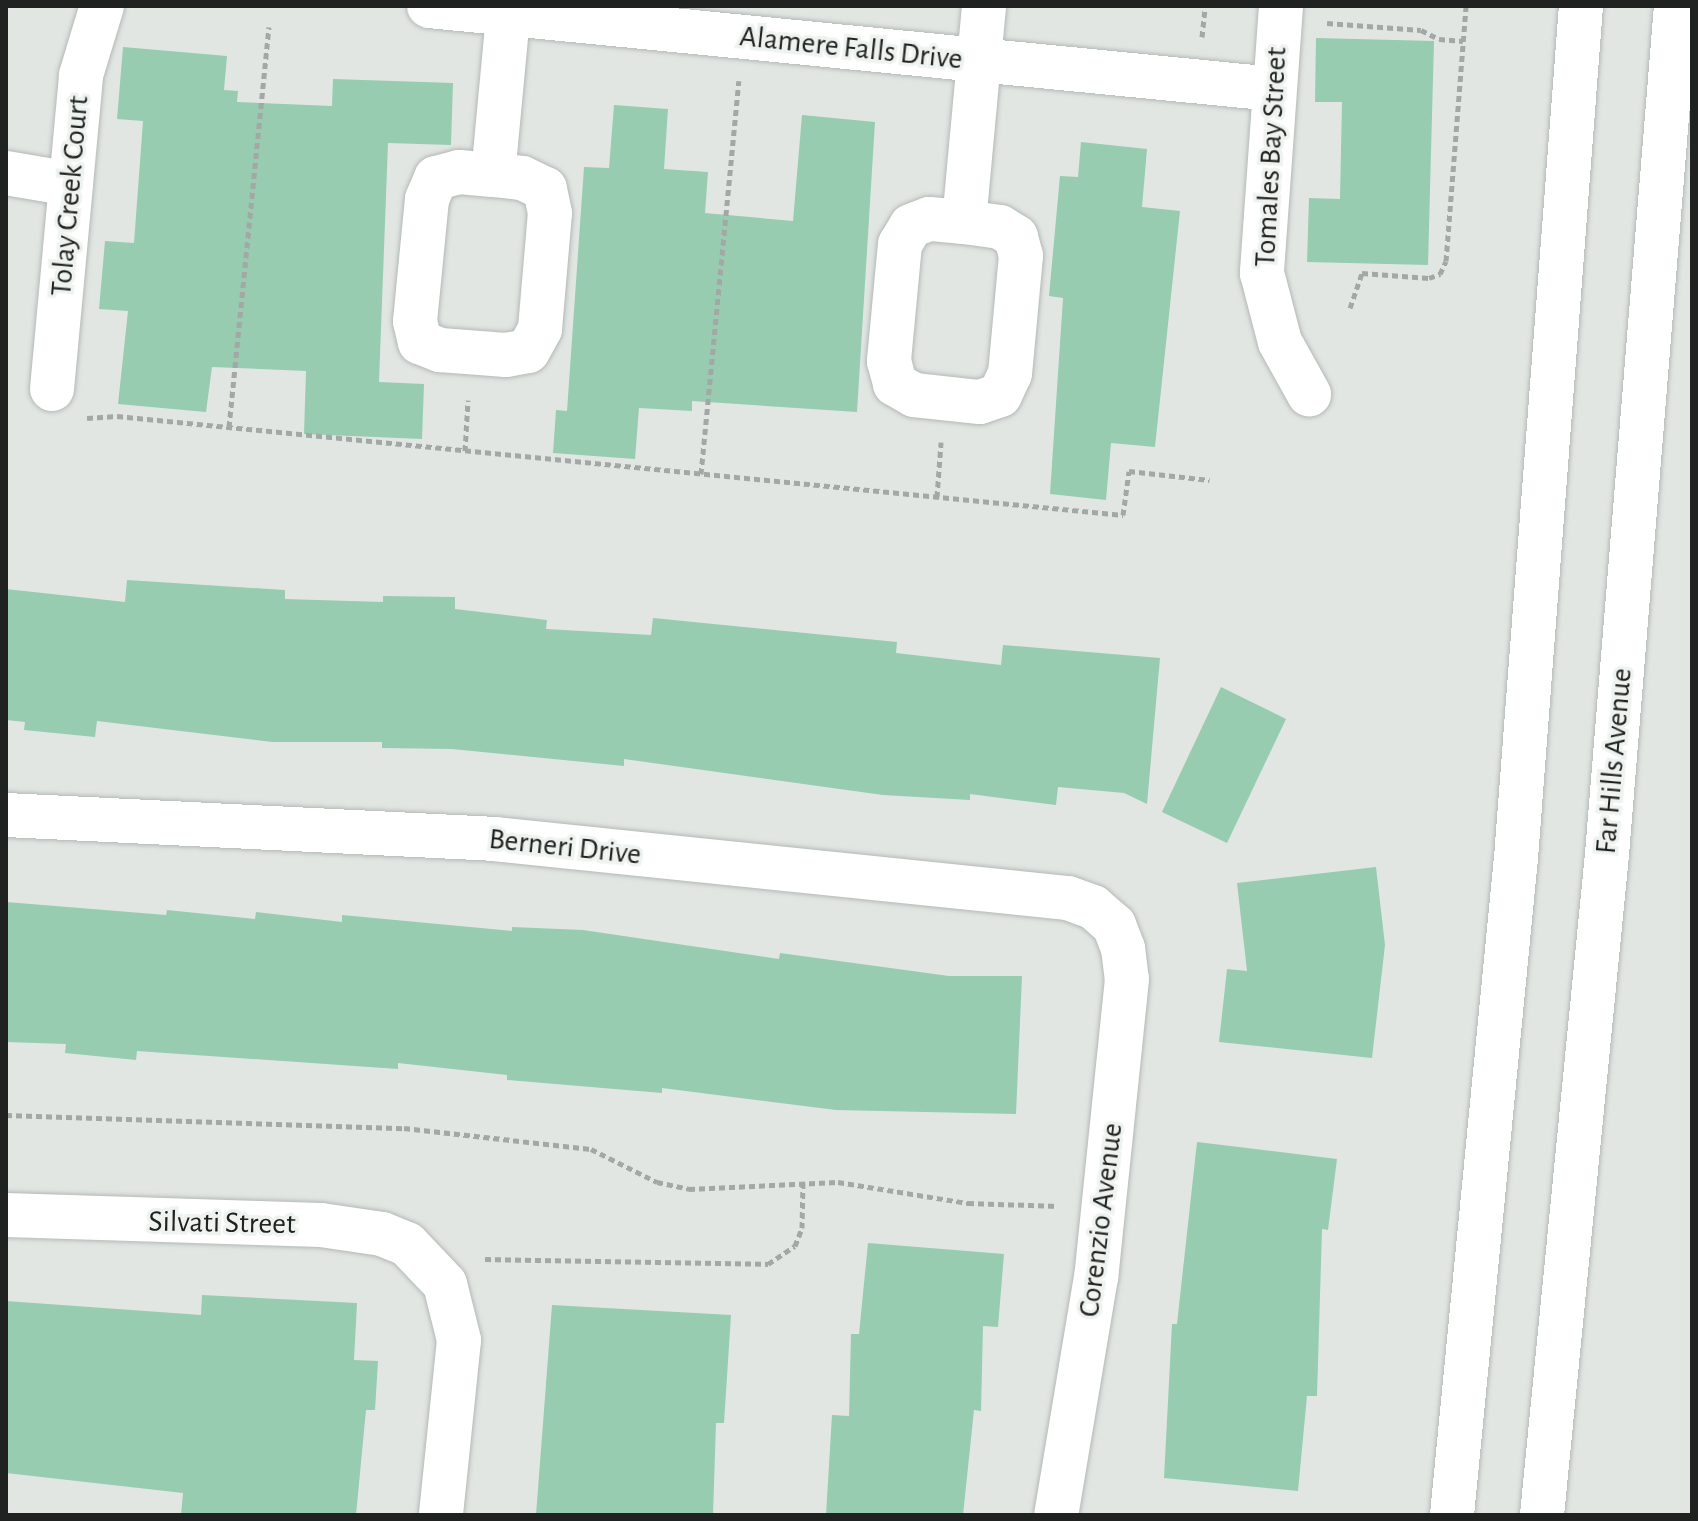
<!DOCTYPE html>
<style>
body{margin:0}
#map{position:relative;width:1698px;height:1521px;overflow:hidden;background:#e1e6e3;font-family:"Alegreya Sans",sans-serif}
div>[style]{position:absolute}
.building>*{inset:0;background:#97ccb0}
.path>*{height:5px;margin-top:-2.5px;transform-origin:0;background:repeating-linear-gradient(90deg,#a3a7a5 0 6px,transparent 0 10px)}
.roads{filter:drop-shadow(0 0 2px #b4b9b6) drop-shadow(0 0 2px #b4b9b6)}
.minor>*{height:44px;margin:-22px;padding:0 22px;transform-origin:22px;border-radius:22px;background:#fff}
.major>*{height:44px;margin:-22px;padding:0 22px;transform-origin:22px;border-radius:22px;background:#fff}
span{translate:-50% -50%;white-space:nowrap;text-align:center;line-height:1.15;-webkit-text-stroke:7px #eef3f0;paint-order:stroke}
.street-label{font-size:30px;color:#202221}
.frame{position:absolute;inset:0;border:8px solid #202221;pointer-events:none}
</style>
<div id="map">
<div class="building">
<i style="clip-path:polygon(1316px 38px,1434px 41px,1428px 265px,1307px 262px,1309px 198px,1340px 199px,1342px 102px,1315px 102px)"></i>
<i style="clip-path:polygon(123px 47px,227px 56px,224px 90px,238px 91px,237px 102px,332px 106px,333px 79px,453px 83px,451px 145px,388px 143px,379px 382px,424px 384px,422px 439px,304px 434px,306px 371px,212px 367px,206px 412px,118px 404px,128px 311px,99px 309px,105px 241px,134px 243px,143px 121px,117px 119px)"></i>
<i style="clip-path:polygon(614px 105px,668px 109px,664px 169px,708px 172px,705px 213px,793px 221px,802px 115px,875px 122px,857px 412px,692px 401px,692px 411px,639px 408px,635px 459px,553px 453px,556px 410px,567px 411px,584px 167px,609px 168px)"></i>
<i style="clip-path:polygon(1081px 142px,1147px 149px,1142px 207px,1180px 211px,1155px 447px,1111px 443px,1106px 500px,1050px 494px,1063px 298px,1049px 296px,1060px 176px,1078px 177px)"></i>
<i style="clip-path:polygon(127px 580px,285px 590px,285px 599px,383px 602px,383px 596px,455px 597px,455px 609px,547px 620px,546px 629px,651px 635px,653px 618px,897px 642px,896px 653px,1001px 665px,1003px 645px,1160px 658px,1147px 804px,1124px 793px,1058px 787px,1056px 805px,970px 794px,970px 800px,883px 795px,624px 759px,624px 766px,452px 749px,382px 748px,382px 742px,272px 742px,97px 721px,95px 737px,24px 730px,25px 722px,6px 720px,6px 589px,125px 602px)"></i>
<i style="clip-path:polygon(1221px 687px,1286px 719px,1227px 843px,1162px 812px)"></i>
<i style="clip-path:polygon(1376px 867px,1385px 945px,1372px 1058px,1219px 1042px,1227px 969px,1247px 971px,1237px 883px)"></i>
<i style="clip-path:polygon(6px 902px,166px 915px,167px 910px,255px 919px,256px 912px,342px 922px,342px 915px,512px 931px,512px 927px,583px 930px,779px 959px,780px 953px,949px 976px,1022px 976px,1016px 1114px,836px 1110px,662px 1088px,662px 1093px,507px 1080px,507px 1075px,398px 1063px,398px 1069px,137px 1051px,136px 1060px,65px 1053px,66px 1044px,6px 1042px)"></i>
<i style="clip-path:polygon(1197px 1142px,1337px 1159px,1328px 1230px,1322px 1229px,1317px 1396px,1307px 1396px,1298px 1491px,1164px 1478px,1172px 1324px,1177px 1324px)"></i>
<i style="clip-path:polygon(868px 1243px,1004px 1254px,998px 1327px,983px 1326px,981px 1411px,974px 1410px,963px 1515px,826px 1515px,832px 1415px,849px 1416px,851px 1334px,859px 1334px)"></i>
<i style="clip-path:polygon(202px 1295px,357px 1303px,354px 1360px,378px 1361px,375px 1410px,366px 1410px,356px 1515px,181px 1515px,183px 1493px,6px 1473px,6px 1301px,201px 1315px)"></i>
<i style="clip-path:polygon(552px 1305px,731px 1315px,724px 1423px,716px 1423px,713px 1515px,536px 1515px)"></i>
</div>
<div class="path">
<i style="left:1327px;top:23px;width:94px;rotate:4.3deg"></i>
<i style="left:1421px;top:30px;width:20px;rotate:27deg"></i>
<i style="left:1439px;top:39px;width:24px;rotate:5deg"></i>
<i style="left:1202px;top:37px;width:31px;rotate:-84deg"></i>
<i style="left:1350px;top:308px;width:37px;rotate:-71deg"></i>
<i style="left:1362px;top:273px;width:67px;rotate:4.3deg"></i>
<i style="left:1429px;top:278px;width:12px;rotate:-20deg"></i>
<i style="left:1440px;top:274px;width:14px;rotate:-65deg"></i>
<i style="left:1446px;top:261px;width:256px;rotate:-85.5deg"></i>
<i style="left:87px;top:418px;width:30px;rotate:-4deg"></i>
<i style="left:117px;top:416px;width:1011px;rotate:5.62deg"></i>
<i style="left:1123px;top:515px;width:44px;rotate:-82.2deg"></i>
<i style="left:1129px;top:471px;width:81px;rotate:6.4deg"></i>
<i style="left:229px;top:427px;width:402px;rotate:-84.3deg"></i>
<i style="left:465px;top:451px;width:51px;rotate:-86.6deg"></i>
<i style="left:701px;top:474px;width:395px;rotate:-84.5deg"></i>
<i style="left:937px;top:497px;width:55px;rotate:-85.8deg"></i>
<i style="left:6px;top:1115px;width:398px;rotate:1.9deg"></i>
<i style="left:404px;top:1128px;width:188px;rotate:6.4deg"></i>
<i style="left:591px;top:1149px;width:74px;rotate:26.6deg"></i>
<i style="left:657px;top:1182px;width:33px;rotate:12deg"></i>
<i style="left:689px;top:1189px;width:149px;rotate:-2.7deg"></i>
<i style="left:838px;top:1182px;width:132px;rotate:9.2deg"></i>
<i style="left:968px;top:1203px;width:90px;rotate:1.9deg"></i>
<i style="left:485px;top:1259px;width:283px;rotate:1deg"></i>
<i style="left:768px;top:1264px;width:32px;rotate:-34deg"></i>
<i style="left:795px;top:1246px;width:19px;rotate:-69deg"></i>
<i style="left:802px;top:1228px;width:47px;rotate:-88.8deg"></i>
</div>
<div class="roads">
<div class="minor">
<i style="left:429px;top:6px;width:849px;rotate:5.61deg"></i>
<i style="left:1281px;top:6px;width:268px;rotate:94.1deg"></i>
<i style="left:1262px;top:273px;width:71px;rotate:75.4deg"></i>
<i style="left:1280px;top:342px;width:60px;rotate:60.9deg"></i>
<i style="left:6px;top:173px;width:66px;rotate:9.6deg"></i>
<i style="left:493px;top:175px;width:34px;rotate:-175deg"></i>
<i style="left:459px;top:172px;width:24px;rotate:165deg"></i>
<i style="left:436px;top:178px;width:23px;rotate:113deg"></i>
<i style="left:427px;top:199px;width:123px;rotate:95.6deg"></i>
<i style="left:415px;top:321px;width:22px;rotate:77deg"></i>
<i style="left:420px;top:342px;width:22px;rotate:22deg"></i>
<i style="left:440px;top:350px;width:66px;rotate:4.3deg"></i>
<i style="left:506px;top:355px;width:22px;rotate:-10deg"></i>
<i style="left:528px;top:351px;width:25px;rotate:-61deg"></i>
<i style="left:540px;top:329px;width:116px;rotate:-85.1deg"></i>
<i style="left:550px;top:213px;width:25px;rotate:-102deg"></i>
<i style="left:545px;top:189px;width:25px;rotate:-154deg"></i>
<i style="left:522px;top:178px;width:29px;rotate:-174deg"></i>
<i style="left:493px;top:175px;width:170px;rotate:-84.6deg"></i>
<i style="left:964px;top:222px;width:35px;rotate:-175deg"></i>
<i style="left:929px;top:219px;width:19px;rotate:159deg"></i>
<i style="left:911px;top:226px;width:21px;rotate:121deg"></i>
<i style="left:900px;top:244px;width:118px;rotate:95.4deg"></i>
<i style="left:889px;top:361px;width:24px;rotate:75deg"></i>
<i style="left:895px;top:384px;width:22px;rotate:30deg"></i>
<i style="left:914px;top:395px;width:66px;rotate:6.1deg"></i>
<i style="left:980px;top:402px;width:21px;rotate:-19deg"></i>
<i style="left:1000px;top:395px;width:23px;rotate:-65deg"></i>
<i style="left:1010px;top:374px;width:119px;rotate:-84.7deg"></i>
<i style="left:1021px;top:256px;width:20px;rotate:-105deg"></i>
<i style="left:1016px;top:237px;width:19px;rotate:-148deg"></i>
<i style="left:1000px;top:227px;width:36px;rotate:-172deg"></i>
<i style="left:964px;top:222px;width:217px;rotate:-84.7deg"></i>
<i style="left:52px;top:389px;width:315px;rotate:-84.7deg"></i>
<i style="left:81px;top:75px;width:72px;rotate:-73.1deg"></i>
<i style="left:6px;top:815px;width:489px;rotate:2.8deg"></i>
<i style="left:494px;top:839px;width:577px;rotate:5.87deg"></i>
<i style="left:1068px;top:898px;width:27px;rotate:20deg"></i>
<i style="left:1093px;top:907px;width:28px;rotate:41deg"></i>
<i style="left:1114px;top:925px;width:25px;rotate:69deg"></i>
<i style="left:1123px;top:948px;width:31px;rotate:83deg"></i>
<i style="left:1127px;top:979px;width:300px;rotate:95.9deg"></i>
<i style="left:1096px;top:1277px;width:241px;rotate:99.5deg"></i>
<i style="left:6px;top:1215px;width:315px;rotate:1.8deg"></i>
<i style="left:321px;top:1225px;width:62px;rotate:8.4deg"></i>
<i style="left:382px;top:1234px;width:27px;rotate:22deg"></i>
<i style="left:407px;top:1244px;width:55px;rotate:46.5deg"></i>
<i style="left:445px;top:1284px;width:58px;rotate:76deg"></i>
<i style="left:459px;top:1340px;width:176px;rotate:95.9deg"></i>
</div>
<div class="major">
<i style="left:1452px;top:1515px;width:660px;rotate:-84.44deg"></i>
<i style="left:1516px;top:858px;width:854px;rotate:-85.64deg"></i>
<i style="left:1542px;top:1515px;width:664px;rotate:-84.38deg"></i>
<i style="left:1607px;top:854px;width:851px;rotate:-85.35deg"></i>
</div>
</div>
<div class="street-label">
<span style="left:851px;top:48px;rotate:6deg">Alamere Falls Drive</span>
<span style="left:1271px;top:157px;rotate:-87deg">Tomales Bay Street</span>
<span style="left:70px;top:196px;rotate:-85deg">Tolay Creek Court</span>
<span style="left:1614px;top:761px;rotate:-85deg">Far Hills Avenue</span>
<span style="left:565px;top:847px;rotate:6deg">Berneri Drive</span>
<span style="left:1101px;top:1220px;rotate:-83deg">Corenzio Avenue</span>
<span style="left:222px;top:1223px;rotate:1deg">Silvati Street</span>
</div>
<div class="frame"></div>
</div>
